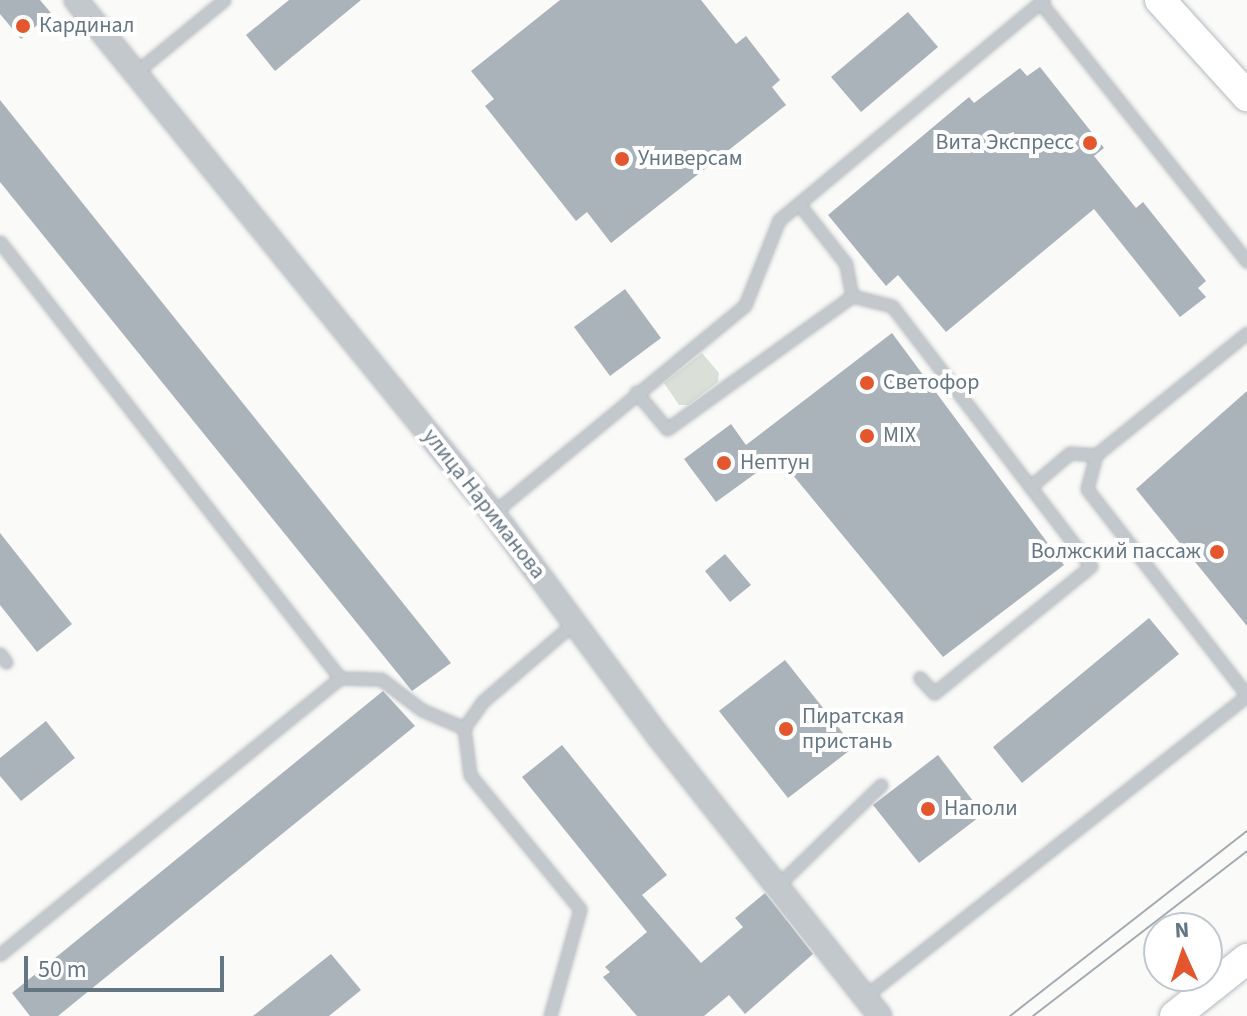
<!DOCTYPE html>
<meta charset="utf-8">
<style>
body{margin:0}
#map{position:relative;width:1247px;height:1016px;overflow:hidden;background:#fafaf8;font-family:"Source Sans 3",sans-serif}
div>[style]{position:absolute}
.green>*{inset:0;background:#dadfd7}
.building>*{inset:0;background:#aab3b9}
.roads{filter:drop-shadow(0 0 2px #b3babf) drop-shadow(0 0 2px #b3babf)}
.lane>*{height:11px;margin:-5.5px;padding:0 5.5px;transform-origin:5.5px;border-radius:5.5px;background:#c3c8cc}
.street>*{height:22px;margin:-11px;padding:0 11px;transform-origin:11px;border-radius:11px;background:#c3c8cc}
.secondary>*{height:30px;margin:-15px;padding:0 15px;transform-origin:15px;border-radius:15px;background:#fff}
.tram>*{height:2px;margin:-1px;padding:0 1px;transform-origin:1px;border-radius:1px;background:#a2aab0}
.dots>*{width:22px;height:22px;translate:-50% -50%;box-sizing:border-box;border:4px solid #fff;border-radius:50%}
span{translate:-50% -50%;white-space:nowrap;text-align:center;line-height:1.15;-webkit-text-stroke:8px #fff;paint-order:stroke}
.poi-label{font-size:22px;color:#657683}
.left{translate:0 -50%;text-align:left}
.right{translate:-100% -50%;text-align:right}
.street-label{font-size:22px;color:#657683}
.north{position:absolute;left:1143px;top:912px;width:80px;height:80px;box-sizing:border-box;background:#fff;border:2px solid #c1c8cd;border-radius:50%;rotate:357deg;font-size:22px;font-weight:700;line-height:32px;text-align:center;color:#657683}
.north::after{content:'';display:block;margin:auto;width:28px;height:36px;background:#e4572e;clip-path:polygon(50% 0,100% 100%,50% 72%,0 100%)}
.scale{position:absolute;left:24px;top:956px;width:200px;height:36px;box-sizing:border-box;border:4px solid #657683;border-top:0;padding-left:10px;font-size:24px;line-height:28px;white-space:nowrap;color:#657683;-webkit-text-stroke:6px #fff;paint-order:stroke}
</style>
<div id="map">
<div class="green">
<i style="clip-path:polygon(702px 353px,719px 373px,718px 382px,688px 405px,679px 405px,664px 383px)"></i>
</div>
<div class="building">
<i style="clip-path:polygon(0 0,40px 0,51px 13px,21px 39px,0 14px)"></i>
<i style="clip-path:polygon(289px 0,361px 0,275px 71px,246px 35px)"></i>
<i style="clip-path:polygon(560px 0,701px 0,736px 44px,746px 36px,780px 80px,772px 87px,786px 105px,611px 243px,587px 212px,576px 221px,485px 106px,494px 99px,471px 71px)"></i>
<i style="clip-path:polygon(908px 12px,938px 47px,861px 112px,831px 77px)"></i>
<i style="clip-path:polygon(1040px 67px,1104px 148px,1094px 156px,1136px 208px,1143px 202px,1206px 281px,1198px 288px,1206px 297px,1180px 317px,1094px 209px,946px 332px,898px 275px,886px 286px,828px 215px,969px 97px,974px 103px,1020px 68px,1027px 76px)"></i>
<i style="clip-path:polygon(0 100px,451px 663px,412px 691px,0 182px)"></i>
<i style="clip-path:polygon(625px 289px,661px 338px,610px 376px,574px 327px)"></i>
<i style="clip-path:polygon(892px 333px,1064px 565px,943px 657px,778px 457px,716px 502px,684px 459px,731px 424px,746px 445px)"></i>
<i style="clip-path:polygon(1247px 391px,1247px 626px,1136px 489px)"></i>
<i style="clip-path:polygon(0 533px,72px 624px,37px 652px,0 605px)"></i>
<i style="clip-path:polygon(725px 554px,751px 585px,730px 602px,705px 571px)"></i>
<i style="clip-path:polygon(1149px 618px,1179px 654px,1022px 783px,993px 747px)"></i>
<i style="clip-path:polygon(785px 660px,854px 747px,788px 798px,719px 711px)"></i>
<i style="clip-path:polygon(383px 691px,415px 726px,58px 1016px,30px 1016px,12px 993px)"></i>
<i style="clip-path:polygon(46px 721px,75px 758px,21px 801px,0 776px,0 758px)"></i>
<i style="clip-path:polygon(562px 745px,667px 875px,642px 895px,701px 963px,743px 927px,735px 918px,765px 893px,813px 954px,745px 1014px,729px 995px,704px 1016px,637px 1016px,603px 977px,610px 972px,605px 967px,647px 932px,522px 777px)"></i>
<i style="clip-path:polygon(938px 755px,983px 814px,919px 863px,873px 805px)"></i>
<i style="clip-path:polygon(331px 954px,361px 990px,329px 1016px,253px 1016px)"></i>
</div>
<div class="roads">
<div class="lane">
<i style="left:1040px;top:2px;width:332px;rotate:51.4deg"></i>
<i style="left:135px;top:73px;width:115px;rotate:-39.4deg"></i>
<i style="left:0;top:242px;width:553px;rotate:52.05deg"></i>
<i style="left:340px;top:678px;width:438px;rotate:140.9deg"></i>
<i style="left:852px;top:296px;width:41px;rotate:14deg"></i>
<i style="left:892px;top:306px;width:327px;rotate:52.6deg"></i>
<i style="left:1091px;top:566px;width:202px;rotate:141deg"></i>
<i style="left:934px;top:693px;width:21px;rotate:-133deg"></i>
<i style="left:1247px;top:333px;width:194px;rotate:141.1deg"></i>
<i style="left:1096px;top:455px;width:35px;rotate:105deg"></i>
<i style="left:1087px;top:489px;width:261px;rotate:52.2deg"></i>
<i style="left:636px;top:392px;width:48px;rotate:50deg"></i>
<i style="left:667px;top:429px;width:228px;rotate:-35.7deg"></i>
<i style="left:852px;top:296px;width:33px;rotate:-101deg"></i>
<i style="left:846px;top:264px;width:76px;rotate:-128.1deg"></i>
<i style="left:1030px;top:487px;width:52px;rotate:-40.4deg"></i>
<i style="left:1070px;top:453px;width:26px;rotate:4deg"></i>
<i style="left:493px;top:513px;width:327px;rotate:-39.5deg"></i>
<i style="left:745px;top:305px;width:92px;rotate:-68.2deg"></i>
<i style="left:779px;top:220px;width:344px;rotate:-39.8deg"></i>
<i style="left:0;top:654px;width:10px;rotate:53deg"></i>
<i style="left:340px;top:678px;width:41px;rotate:1.4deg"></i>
<i style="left:381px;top:679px;width:51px;rotate:37.1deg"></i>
<i style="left:422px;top:710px;width:46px;rotate:23.2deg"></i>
<i style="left:777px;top:886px;width:145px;rotate:-44.2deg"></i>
<i style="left:864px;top:997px;width:487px;rotate:-38.2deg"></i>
<i style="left:550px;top:1016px;width:111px;rotate:-74.3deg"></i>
<i style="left:580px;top:909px;width:173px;rotate:-129.4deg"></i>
<i style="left:470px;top:775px;width:47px;rotate:-97.3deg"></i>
<i style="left:464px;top:728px;width:32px;rotate:-55deg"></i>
<i style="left:482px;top:702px;width:121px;rotate:-40.7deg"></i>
</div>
<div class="street">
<i style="left:76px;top:0;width:661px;rotate:50.89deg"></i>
<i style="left:493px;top:513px;width:277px;rotate:53.5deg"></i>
<i style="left:658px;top:736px;width:357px;rotate:51.6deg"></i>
</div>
<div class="secondary">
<i style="left:1160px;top:0;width:130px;rotate:47.8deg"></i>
<i style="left:1175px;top:1016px;width:92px;rotate:-38.4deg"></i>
</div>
</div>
<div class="tram">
<i style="left:1010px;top:1016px;width:301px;rotate:-38deg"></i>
<i style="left:1033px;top:1016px;width:270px;rotate:-37.6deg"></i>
</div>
<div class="dots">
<i style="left:23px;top:26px;background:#e4572e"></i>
<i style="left:1090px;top:143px;background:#e4572e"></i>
<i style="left:622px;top:159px;background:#e4572e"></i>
<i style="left:867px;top:383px;background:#e4572e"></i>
<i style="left:867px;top:436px;background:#e4572e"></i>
<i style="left:724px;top:463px;background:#e4572e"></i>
<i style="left:1217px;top:552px;background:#e4572e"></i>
<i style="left:786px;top:729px;background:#e4572e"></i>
<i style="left:928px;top:809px;background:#e4572e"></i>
</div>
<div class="poi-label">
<span class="left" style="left:39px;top:26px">Кардинал</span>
<span class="right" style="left:1074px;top:143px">Вита Экспресс</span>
<span class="left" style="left:638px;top:159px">Универсам</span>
<span class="left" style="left:883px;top:383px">Светофор</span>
<span class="left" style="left:883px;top:436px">MIX</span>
<span class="left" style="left:740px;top:463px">Нептун</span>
<span class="right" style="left:1201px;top:552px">Волжский пассаж</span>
<span class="left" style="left:802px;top:729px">Пиратская<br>пристань</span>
<span class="left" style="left:944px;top:809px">Наполи</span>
</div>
<div class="street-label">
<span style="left:484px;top:504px;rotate:52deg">улица Нариманова</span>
</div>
<div class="north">N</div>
<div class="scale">50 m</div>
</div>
